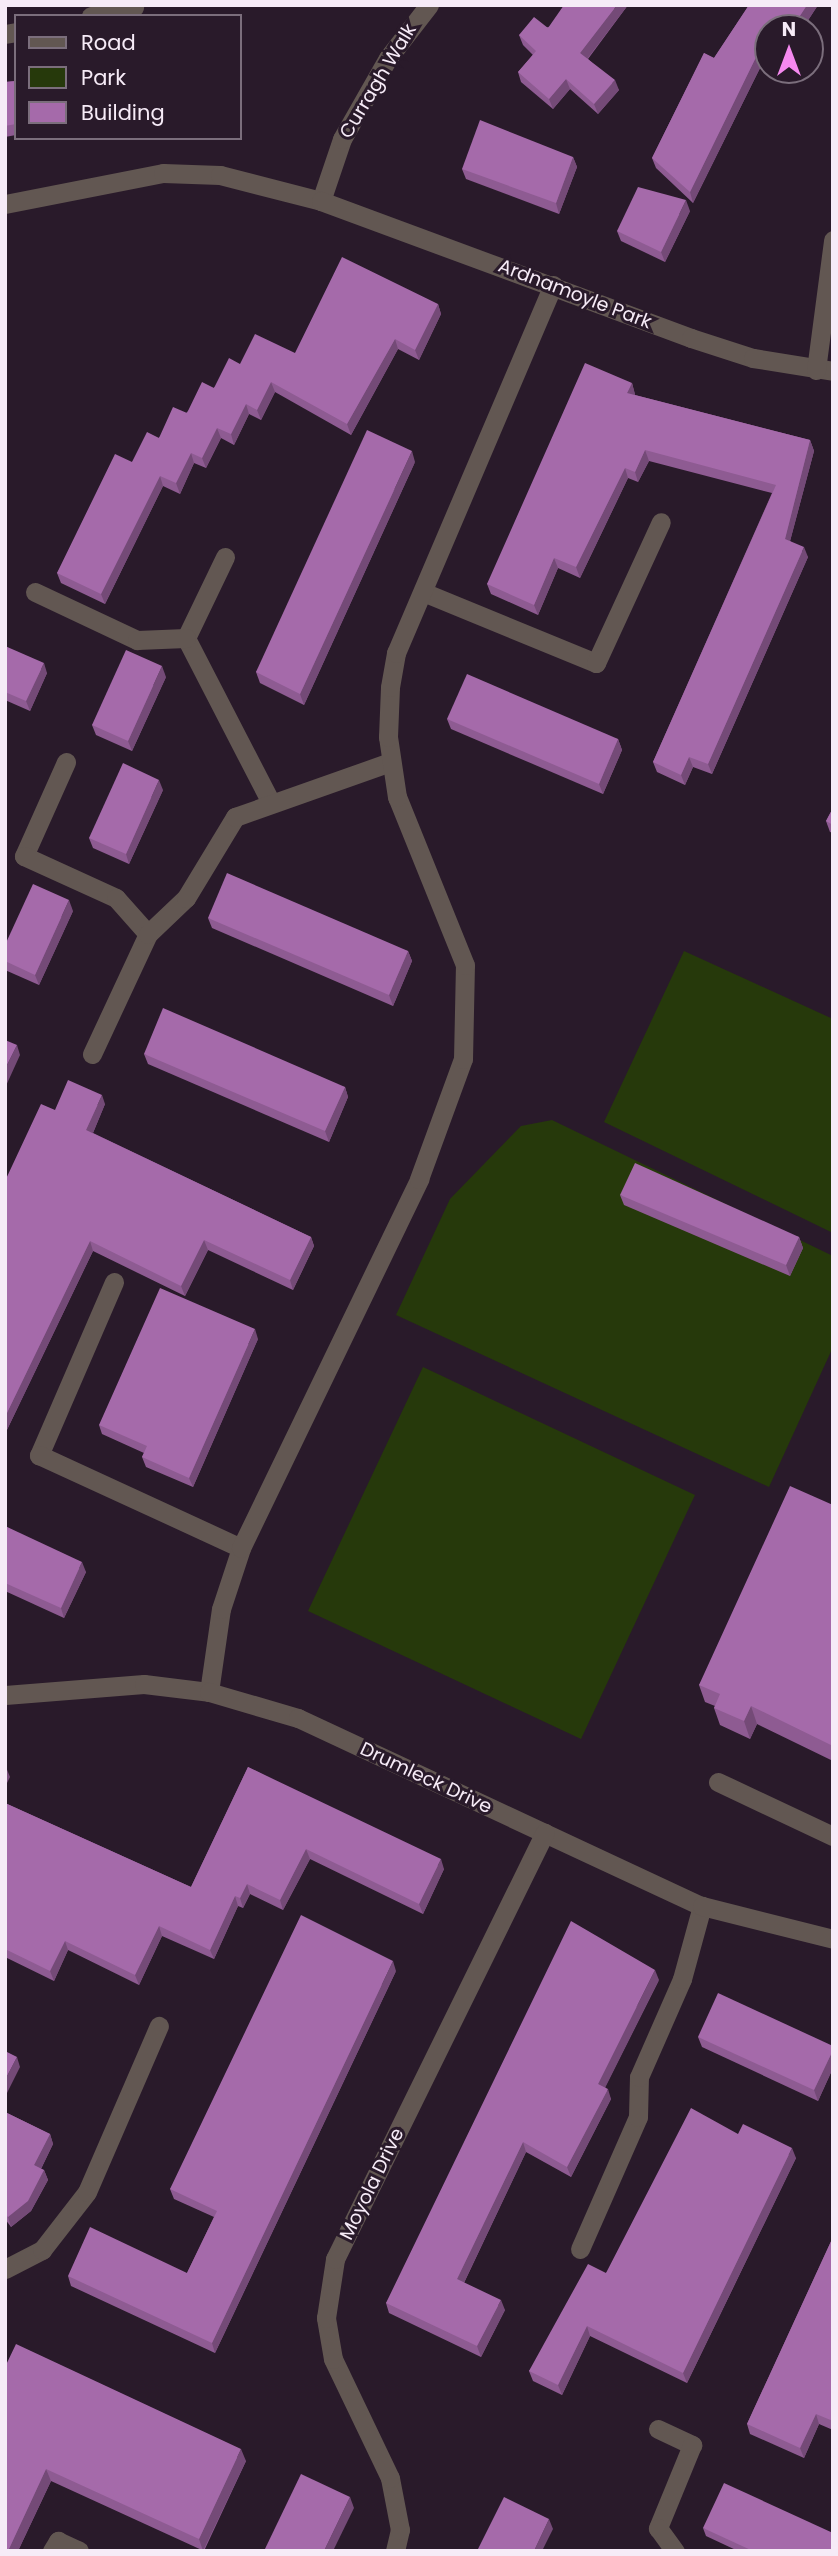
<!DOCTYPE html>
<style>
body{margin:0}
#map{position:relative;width:838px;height:2556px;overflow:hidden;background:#291a2a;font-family:Poppins,sans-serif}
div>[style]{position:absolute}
.green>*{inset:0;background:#26390b}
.service>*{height:19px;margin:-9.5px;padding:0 9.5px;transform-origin:9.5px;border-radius:9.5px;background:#625752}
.pedestrian>*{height:19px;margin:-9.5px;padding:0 9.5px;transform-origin:9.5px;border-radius:9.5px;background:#625752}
.minor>*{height:19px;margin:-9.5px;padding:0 9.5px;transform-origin:9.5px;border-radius:9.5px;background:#625752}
.wall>*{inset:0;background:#8e5b92}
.shaded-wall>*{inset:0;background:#744a77}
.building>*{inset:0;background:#a56aaa}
span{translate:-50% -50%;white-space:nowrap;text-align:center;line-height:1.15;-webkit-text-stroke:6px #291a2a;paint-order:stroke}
.street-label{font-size:19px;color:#f6ebf7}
.frame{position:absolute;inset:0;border:7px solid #f6ebf7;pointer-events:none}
.legend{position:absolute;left:14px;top:14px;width:228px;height:126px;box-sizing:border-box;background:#291a2a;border:2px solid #7b6e7c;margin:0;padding:9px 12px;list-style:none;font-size:21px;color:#f6ebf7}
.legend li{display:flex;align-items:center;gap:14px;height:35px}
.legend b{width:35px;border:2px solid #7b6e7c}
.north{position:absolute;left:754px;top:14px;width:70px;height:70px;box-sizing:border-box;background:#291a2a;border:2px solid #7b6e7c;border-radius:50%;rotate:0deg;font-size:19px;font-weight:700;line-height:28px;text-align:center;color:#f6ebf7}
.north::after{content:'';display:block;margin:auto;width:24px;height:32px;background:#f589ef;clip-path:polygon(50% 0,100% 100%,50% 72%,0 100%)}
</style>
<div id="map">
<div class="green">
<i style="clip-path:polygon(684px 951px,833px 1019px,833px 1233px,604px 1122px)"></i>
<i style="clip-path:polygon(552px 1120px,833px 1256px,833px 1347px,769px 1487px,396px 1315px,450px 1199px,521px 1126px)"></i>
<i style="clip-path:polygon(423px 1367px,695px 1495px,581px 1739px,308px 1611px)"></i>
</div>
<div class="service">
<i style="left:423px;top:592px;width:187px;rotate:22.3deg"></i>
<i style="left:596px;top:663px;width:155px;rotate:-65.3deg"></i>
<i style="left:66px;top:762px;width:103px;rotate:114.1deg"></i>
<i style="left:24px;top:856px;width:101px;rotate:24.5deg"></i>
<i style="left:116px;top:898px;width:48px;rotate:48.4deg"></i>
<i style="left:114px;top:1282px;width:189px;rotate:113.4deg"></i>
<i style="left:39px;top:1455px;width:222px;rotate:24.7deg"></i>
<i style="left:718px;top:1782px;width:127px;rotate:25.2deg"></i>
<i style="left:580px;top:2249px;width:144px;rotate:-66.3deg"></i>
<i style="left:638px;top:2117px;width:40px;rotate:-88.6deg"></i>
<i style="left:639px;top:2077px;width:107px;rotate:-66.3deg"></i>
<i style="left:682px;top:1979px;width:76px;rotate:-74.7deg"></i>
<i style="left:5px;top:2269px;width:42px;rotate:-27.2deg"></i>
<i style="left:42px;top:2250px;width:73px;rotate:-52.2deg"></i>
<i style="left:87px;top:2192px;width:181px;rotate:-66.6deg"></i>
<i style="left:658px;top:2429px;width:38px;rotate:25deg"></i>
<i style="left:692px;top:2445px;width:90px;rotate:112.3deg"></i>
<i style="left:52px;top:2551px;width:12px;rotate:-59deg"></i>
<i style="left:58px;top:2541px;width:23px;rotate:25deg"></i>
</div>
<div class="pedestrian">
<i style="left:658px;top:2528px;width:29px;rotate:54deg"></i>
</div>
<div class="minor">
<i style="left:91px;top:16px;width:44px;rotate:-11.8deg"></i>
<i style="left:5px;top:34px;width:11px;rotate:-10deg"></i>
<i style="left:321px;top:201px;width:65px;rotate:-71.3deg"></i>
<i style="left:342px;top:139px;width:93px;rotate:-60.4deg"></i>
<i style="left:388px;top:58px;width:67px;rotate:-52.3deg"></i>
<i style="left:5px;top:204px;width:161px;rotate:-11.1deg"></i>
<i style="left:163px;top:173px;width:57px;rotate:2deg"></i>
<i style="left:220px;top:175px;width:104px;rotate:14.4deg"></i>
<i style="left:321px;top:201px;width:395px;rotate:20.3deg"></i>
<i style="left:691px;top:338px;width:65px;rotate:17.9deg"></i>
<i style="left:753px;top:358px;width:81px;rotate:9.2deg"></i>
<i style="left:816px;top:370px;width:131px;rotate:-82.5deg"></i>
<i style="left:225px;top:557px;width:90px;rotate:115.7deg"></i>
<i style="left:186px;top:638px;width:183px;rotate:62.7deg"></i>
<i style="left:35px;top:592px;width:113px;rotate:25.2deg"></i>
<i style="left:137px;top:640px;width:49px;rotate:-2.3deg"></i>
<i style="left:92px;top:1054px;width:132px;rotate:-65deg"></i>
<i style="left:148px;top:934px;width:52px;rotate:-43.5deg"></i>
<i style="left:186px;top:898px;width:95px;rotate:-58.8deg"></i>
<i style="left:235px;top:817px;width:164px;rotate:-19.5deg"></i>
<i style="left:209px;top:1692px;width:84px;rotate:-81.8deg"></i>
<i style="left:221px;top:1609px;width:64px;rotate:-71.8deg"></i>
<i style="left:241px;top:1548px;width:410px;rotate:-64.2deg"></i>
<i style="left:419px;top:1179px;width:128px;rotate:-69.9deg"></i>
<i style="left:463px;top:1059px;width:94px;rotate:-88.8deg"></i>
<i style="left:465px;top:965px;width:181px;rotate:-112deg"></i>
<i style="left:397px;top:797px;width:61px;rotate:-98.5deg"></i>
<i style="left:388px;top:737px;width:50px;rotate:-87.7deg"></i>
<i style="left:390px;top:687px;width:35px;rotate:-80deg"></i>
<i style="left:396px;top:653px;width:400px;rotate:-66.9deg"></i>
<i style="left:5px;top:1695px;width:139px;rotate:-4.5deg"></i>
<i style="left:144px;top:1684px;width:65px;rotate:7deg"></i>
<i style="left:209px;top:1692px;width:93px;rotate:16.3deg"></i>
<i style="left:298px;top:1718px;width:446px;rotate:25deg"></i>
<i style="left:702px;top:1906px;width:135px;rotate:14.1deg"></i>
<i style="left:395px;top:2551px;width:22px;rotate:-77deg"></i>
<i style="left:400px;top:2530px;width:53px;rotate:-100.9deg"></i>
<i style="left:390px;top:2478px;width:132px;rotate:-115.6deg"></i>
<i style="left:333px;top:2359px;width:42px;rotate:-99.7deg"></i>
<i style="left:326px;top:2318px;width:60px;rotate:-81.3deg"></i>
<i style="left:335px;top:2259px;width:475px;rotate:-63.8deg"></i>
</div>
<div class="wall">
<i style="clip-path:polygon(628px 5px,588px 59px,619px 90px,598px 114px,570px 89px,553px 109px,521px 82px,518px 72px,533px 55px,523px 45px,519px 35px)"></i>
<i style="clip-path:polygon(749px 5px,818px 5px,803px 28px,768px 28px,768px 62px,764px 60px,693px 203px,656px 168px,652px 158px,704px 53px,714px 58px)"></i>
<i style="clip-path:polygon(16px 81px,16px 135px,5px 137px,5px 82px)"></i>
<i style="clip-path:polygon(573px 157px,577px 167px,559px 214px,466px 179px,462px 169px)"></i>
<i style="clip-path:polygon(690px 211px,665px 262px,621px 241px,617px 231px)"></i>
<i style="clip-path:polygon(438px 304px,441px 314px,419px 360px,398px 349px,351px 435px,275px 392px,261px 420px,249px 414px,234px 445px,221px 438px,206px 468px,194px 463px,180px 494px,163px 486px,105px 604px,61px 583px,57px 573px,132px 462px,240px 364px,295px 353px)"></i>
<i style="clip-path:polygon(632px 383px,635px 395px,810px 440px,814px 451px,790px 541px,808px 557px,712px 774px,693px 767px,685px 785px,657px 772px,653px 762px,772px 493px,649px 461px,638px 482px,628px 478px,580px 578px,558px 568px,538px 615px,491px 594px,487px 584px)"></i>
<i style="clip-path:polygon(415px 462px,304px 705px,260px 683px,256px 672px)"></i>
<i style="clip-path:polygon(5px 646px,47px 673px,30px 711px,5px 700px)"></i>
<i style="clip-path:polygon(166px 677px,132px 751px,96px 735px,92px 725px)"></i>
<i style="clip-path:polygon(447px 719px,618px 739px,622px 750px,603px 794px,451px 729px)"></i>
<i style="clip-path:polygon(163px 790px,129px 864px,93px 848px,89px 838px)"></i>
<i style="clip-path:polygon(833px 808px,833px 833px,830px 832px,826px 821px)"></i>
<i style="clip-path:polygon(73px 911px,39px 985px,5px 970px,5px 945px)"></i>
<i style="clip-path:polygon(208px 918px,408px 951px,412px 961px,393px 1006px,212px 928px)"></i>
<i style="clip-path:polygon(144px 1054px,345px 1087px,348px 1097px,329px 1142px,148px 1064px)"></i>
<i style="clip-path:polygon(105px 1104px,93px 1133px,311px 1237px,314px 1246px,293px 1290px,208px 1250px,185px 1296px,93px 1251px,5px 1434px,5px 1181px,55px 1110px)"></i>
<i style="clip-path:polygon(620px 1195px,799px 1237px,803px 1248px,790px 1276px,624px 1205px)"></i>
<i style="clip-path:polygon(258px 1339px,193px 1487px,146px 1467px,142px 1457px,144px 1453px,102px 1434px,99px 1425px)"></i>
<i style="clip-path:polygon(833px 1505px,833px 1761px,757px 1724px,750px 1739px,720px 1725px,714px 1708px,715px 1706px,705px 1702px,699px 1685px)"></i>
<i style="clip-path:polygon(5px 1526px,86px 1572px,64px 1618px,5px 1591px)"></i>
<i style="clip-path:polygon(248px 1767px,444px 1869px,423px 1914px,310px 1859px,283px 1910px,250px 1894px,243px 1908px,238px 1906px,214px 1959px,162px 1936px,139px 1985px,68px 1950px,54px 1981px,5px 1957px,5px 1803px,191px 1887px)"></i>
<i style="clip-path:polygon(396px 1971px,215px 2353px,71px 2286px,68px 2276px,187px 2273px,214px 2217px,174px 2199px,170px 2189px)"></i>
<i style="clip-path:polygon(659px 1980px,605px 2087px,611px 2099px,571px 2177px,526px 2152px,464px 2283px,505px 2310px,481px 2357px,389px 2313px,386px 2303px)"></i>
<i style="clip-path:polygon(698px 2037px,833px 2046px,833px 2068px,818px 2101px,702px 2047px)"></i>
<i style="clip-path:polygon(5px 2112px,50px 2134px,53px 2144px,41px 2169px,44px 2170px,48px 2180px,31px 2211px,11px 2227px,5px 2219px)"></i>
<i style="clip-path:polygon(738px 2134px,796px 2158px,687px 2383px,590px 2336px,562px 2395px,533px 2381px,529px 2371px,606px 2273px)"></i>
<i style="clip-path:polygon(833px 2237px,833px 2430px,819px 2424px,804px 2458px,750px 2434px,747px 2424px)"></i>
<i style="clip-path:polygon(5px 2367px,246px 2461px,204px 2551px,51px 2481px,18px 2551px,5px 2551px)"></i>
<i style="clip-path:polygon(703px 2528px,833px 2551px,738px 2551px,706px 2536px)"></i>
</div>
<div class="shaded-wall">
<i style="clip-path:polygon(617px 5px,628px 5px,584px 63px,580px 53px)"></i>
<i style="clip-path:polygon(807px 5px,818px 5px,803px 28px,792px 28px)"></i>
<i style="clip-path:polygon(760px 49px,764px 60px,693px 203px,690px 192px)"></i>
<i style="clip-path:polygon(566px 79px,570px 89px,553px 109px,549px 99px)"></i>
<i style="clip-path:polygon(615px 80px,619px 90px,598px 114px,594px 104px)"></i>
<i style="clip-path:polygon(573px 157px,577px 167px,559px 214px,556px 203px)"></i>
<i style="clip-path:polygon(686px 200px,690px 211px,665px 262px,661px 252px)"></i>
<i style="clip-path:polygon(438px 304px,441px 314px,419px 360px,415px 350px)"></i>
<i style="clip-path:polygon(395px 339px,398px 349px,351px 435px,347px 424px)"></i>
<i style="clip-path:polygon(271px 382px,275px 392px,261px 420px,257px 410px)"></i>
<i style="clip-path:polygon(632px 383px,635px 394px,631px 403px,627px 393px)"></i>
<i style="clip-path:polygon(246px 404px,249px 414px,234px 445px,231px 434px)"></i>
<i style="clip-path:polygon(217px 428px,221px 438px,206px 468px,202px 458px)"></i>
<i style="clip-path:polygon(810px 440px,814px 451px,788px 549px,785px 539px)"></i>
<i style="clip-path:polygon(645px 450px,649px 461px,638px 482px,635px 472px)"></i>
<i style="clip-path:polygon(412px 451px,415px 462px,304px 705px,300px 694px)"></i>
<i style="clip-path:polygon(191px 453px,194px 463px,180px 494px,176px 483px)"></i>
<i style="clip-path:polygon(625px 468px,628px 478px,580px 578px,576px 567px)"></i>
<i style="clip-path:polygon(160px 476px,163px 486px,105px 604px,101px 594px)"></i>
<i style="clip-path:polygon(804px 547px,808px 557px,712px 774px,708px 764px)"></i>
<i style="clip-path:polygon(554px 558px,558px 568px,538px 615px,534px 605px)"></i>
<i style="clip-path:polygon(44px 663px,47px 673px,30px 711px,26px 701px)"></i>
<i style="clip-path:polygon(162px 666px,166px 677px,132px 751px,128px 741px)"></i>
<i style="clip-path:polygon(618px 739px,622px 750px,603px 794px,599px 784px)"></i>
<i style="clip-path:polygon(689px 757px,693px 767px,685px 785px,681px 775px)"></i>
<i style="clip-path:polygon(159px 780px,163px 790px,129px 864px,126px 854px)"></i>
<i style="clip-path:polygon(69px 900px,73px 911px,39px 985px,35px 975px)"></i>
<i style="clip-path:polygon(408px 951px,412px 961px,393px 1006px,389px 995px)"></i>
<i style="clip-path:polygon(17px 1045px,20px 1055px,5px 1088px,5px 1069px)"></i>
<i style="clip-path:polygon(345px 1087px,348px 1097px,329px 1142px,325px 1131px)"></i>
<i style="clip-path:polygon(102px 1095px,105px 1104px,90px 1140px,86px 1130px)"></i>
<i style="clip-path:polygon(311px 1237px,314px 1246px,293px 1290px,290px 1280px)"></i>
<i style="clip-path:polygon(799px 1237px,803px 1248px,790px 1276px,786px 1265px)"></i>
<i style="clip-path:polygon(204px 1240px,208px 1250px,185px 1296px,181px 1286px)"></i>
<i style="clip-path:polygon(90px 1241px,93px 1251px,5px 1434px,5px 1417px)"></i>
<i style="clip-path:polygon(255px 1329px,258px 1339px,193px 1487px,189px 1478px)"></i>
<i style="clip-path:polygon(82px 1562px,86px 1572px,64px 1618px,61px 1608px)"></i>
<i style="clip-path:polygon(751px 1706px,757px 1724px,750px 1739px,744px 1721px)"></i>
<i style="clip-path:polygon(6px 1767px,10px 1777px,5px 1787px,5px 1769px)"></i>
<i style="clip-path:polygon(306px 1849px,310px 1859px,283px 1910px,280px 1900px)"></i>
<i style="clip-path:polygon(441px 1859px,444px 1869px,423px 1914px,419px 1904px)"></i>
<i style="clip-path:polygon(247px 1884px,250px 1894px,243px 1908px,240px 1898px)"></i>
<i style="clip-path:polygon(235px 1896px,238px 1906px,214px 1959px,210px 1950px)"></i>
<i style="clip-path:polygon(159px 1926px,162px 1936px,139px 1985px,135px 1975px)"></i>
<i style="clip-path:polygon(65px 1941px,68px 1950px,54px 1981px,50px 1971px)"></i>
<i style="clip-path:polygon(393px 1961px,396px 1971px,215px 2353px,212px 2343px)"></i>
<i style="clip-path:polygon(655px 1970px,659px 1980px,602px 2094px,598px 2084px)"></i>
<i style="clip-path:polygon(833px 2050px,833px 2068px,818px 2101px,814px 2090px)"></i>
<i style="clip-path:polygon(17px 2057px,20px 2067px,5px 2097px,5px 2080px)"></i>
<i style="clip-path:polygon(608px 2089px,611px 2099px,571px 2177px,567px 2167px)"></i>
<i style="clip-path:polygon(50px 2134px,53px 2144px,38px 2175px,34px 2165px)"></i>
<i style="clip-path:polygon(523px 2142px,526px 2152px,461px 2289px,457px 2279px)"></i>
<i style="clip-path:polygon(792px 2148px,796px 2158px,687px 2383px,683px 2373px)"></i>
<i style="clip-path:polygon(44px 2170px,48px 2180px,31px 2211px,11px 2227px,8px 2217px)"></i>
<i style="clip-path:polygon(501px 2300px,505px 2310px,481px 2357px,477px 2346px)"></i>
<i style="clip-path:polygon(587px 2326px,590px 2336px,562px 2395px,558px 2385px)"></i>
<i style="clip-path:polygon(816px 2414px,819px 2424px,804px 2458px,800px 2448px)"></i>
<i style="clip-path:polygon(241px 2449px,246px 2461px,203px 2551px,199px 2539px)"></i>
<i style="clip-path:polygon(46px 2469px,51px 2481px,18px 2551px,8px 2551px)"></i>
<i style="clip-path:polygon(350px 2497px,354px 2508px,333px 2551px,324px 2551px)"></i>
<i style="clip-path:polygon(549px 2519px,553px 2529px,542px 2551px,534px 2551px)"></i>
</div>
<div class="building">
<i style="clip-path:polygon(564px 5px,617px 5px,580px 53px,615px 80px,594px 104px,566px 79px,549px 99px,518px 72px,536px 51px,519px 35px,534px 17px,548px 28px)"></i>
<i style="clip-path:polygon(749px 5px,807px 5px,792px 28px,768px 28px,768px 54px,760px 49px,690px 192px,652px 158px,704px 53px,714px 58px)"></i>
<i style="clip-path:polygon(16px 81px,16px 124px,5px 126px,5px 82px)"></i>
<i style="clip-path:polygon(480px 120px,573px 157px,556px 203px,462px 169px)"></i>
<i style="clip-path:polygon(638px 187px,686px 200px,661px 252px,617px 231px)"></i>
<i style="clip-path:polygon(342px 257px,438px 304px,415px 350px,395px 339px,347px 424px,271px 382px,257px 410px,246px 404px,231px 434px,217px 428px,202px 458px,191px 453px,176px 483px,160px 476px,101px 594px,57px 573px,115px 454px,132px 462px,147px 432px,159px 438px,173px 407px,187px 413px,202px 382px,214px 388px,229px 358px,240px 364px,255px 334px,295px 353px)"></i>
<i style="clip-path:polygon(585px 363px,632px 383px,627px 393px,810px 440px,785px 539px,804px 547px,708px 764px,689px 757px,681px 775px,653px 762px,776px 485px,645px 450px,635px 472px,625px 468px,576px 567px,554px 558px,534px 605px,487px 584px)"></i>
<i style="clip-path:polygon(367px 430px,412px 451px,300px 694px,256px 672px)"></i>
<i style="clip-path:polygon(5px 646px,44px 663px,26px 701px,5px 692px)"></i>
<i style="clip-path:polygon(126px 650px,162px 666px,128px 741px,92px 725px)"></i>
<i style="clip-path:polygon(467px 674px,618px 739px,599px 784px,447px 719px)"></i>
<i style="clip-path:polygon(123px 763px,159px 780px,126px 854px,89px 838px)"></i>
<i style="clip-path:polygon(833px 808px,833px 825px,826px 821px)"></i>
<i style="clip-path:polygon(227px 873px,408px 951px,389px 995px,208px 918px)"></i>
<i style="clip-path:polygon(33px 884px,69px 900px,35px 975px,5px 961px,5px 945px)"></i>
<i style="clip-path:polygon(163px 1008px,345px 1087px,325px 1131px,144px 1054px)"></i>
<i style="clip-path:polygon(5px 1040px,17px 1045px,5px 1069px)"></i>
<i style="clip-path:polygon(68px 1080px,102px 1095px,86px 1130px,311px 1237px,290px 1280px,204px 1240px,181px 1286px,90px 1241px,5px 1417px,5px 1181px,41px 1104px,55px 1110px)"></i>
<i style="clip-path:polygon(635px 1163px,799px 1237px,786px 1265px,620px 1195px)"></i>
<i style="clip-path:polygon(160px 1288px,255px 1329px,189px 1478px,142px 1457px,147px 1446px,99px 1425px)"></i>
<i style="clip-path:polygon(790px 1486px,833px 1505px,833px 1746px,751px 1706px,744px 1721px,714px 1708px,720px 1694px,699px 1685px)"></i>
<i style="clip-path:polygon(5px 1526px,82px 1562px,61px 1608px,5px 1583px)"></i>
<i style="clip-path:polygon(248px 1767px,441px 1859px,419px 1904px,306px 1849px,280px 1900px,247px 1884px,240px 1898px,235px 1896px,210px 1950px,159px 1926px,135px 1975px,65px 1941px,50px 1971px,5px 1949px,5px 1803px,191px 1887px)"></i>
<i style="clip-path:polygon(301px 1915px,393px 1961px,212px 2343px,68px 2276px,90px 2227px,187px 2273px,217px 2211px,170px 2189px)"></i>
<i style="clip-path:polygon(571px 1921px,655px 1970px,598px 2084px,608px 2089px,567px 2167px,523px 2142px,457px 2279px,501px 2300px,477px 2346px,386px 2303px)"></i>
<i style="clip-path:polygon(718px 1993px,833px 2046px,833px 2050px,814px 2090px,698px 2037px)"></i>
<i style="clip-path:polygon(5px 2051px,17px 2057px,5px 2080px)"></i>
<i style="clip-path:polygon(691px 2108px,738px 2134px,743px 2124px,792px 2148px,683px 2373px,587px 2326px,558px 2385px,529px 2371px,588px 2264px,606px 2273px)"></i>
<i style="clip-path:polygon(5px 2112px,50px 2134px,34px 2165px,44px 2170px,28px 2201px,8px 2217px,5px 2214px)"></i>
<i style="clip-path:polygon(833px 2237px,833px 2421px,816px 2414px,800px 2448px,747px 2424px)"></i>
<i style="clip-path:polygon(16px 2344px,241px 2449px,199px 2539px,46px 2469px,8px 2551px,5px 2551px,5px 2367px)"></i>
<i style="clip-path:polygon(301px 2474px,350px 2497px,324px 2551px,264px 2551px)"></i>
<i style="clip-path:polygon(724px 2483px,833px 2533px,833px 2551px,753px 2551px,703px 2528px)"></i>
<i style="clip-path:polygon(504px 2497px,549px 2519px,534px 2551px,477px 2551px)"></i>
</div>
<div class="street-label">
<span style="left:378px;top:81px;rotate:-59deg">Curragh Walk</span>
<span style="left:575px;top:294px;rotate:21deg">Ardnamoyle Park</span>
<span style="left:426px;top:1778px;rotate:25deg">Drumleck Drive</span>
<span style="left:372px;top:2184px;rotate:-64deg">Moyola Drive</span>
</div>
<div class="frame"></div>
<ul class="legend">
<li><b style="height:9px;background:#625752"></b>Road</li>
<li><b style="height:19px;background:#26390b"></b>Park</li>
<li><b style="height:19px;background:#a56aaa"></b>Building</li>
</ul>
<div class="north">N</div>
</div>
